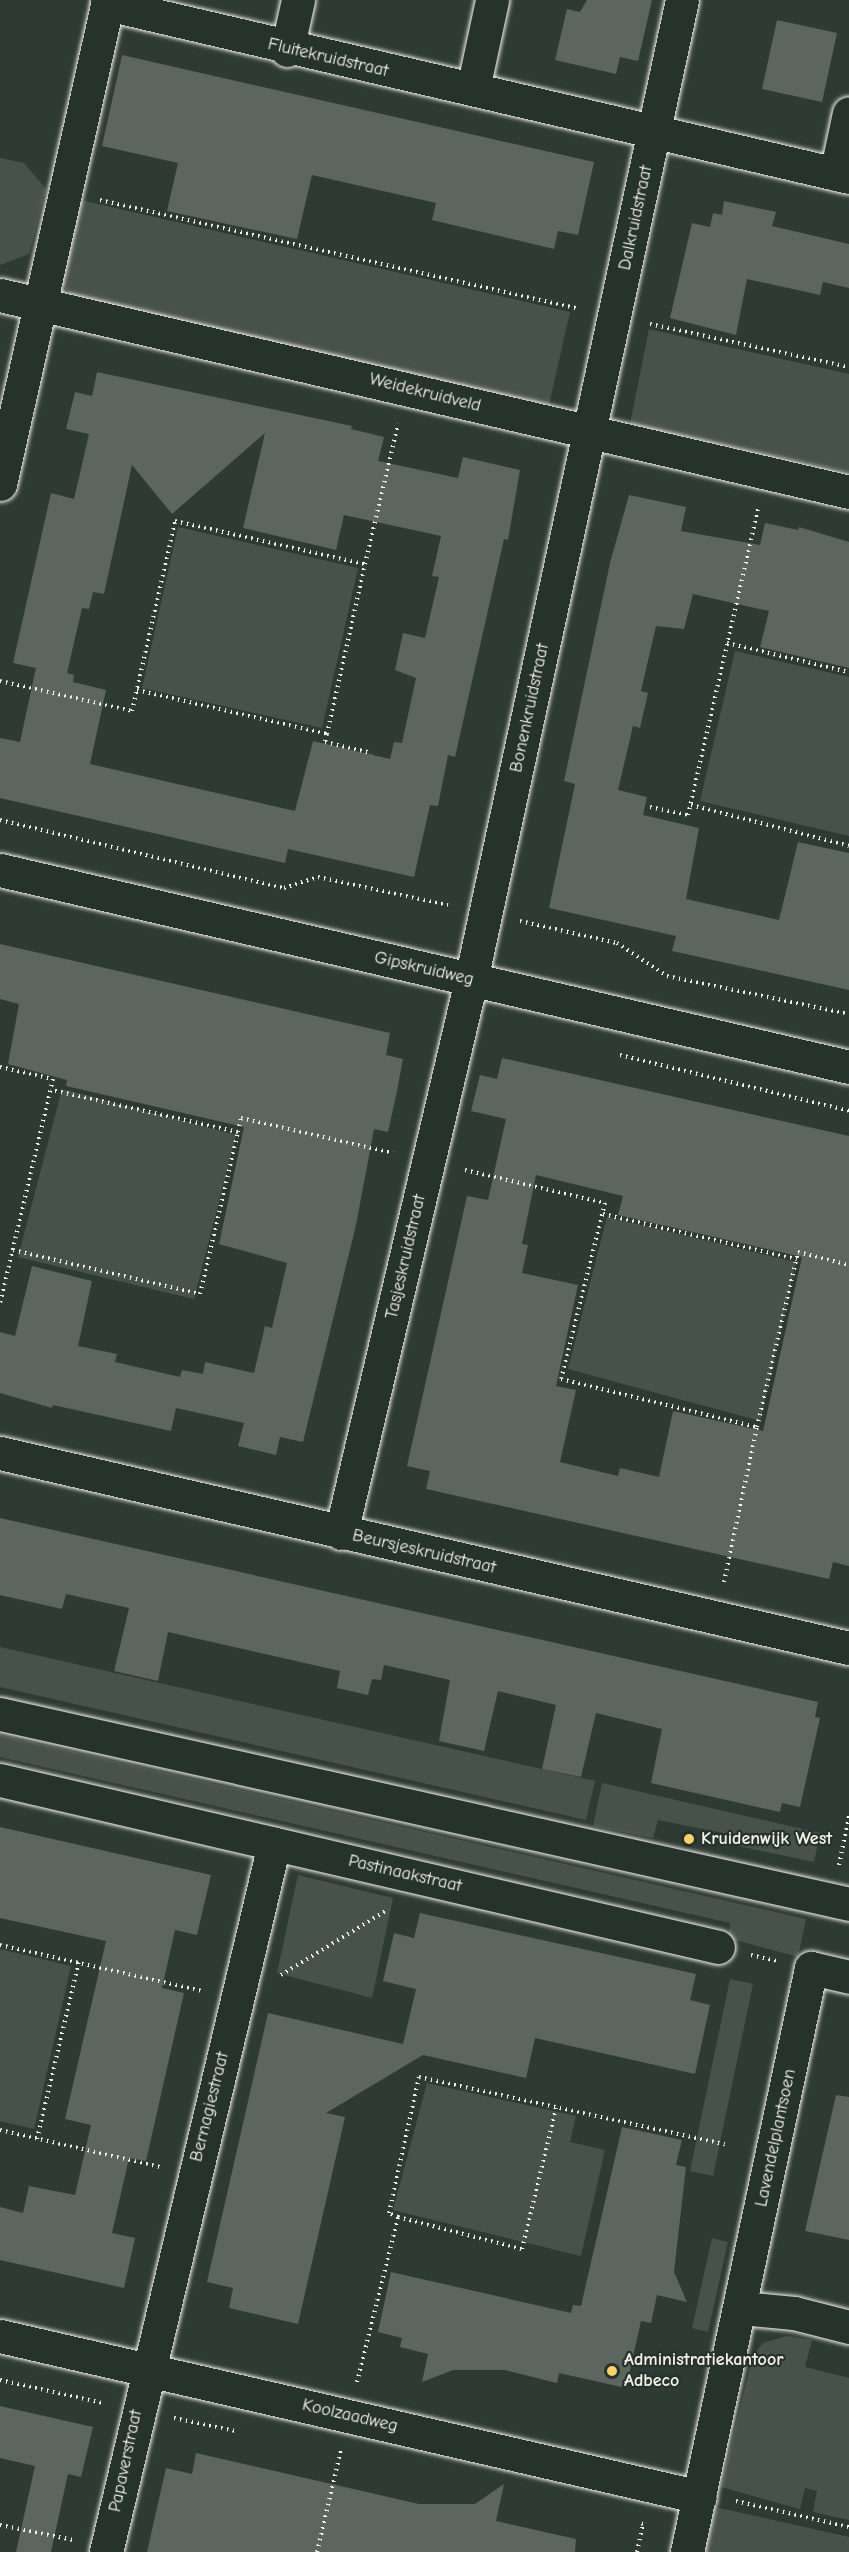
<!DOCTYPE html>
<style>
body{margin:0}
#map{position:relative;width:849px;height:2552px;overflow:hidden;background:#2e3b34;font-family:"Comic Neue",sans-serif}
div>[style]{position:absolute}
.green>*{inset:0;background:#48524c}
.building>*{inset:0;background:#5c655e}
.path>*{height:4px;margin-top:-2px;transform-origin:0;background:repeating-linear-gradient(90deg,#f4f1e8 0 1.5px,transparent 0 6px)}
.roads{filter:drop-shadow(0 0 2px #f4f1e8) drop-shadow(0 0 2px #f4f1e8)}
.minor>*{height:33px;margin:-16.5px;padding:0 16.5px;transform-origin:16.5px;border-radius:16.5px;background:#26332d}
.dots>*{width:16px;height:16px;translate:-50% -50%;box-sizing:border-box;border:3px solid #26332d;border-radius:50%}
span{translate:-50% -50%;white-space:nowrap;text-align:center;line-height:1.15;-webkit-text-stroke:4.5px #26332d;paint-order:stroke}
.street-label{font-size:18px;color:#f4f1e8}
.poi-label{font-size:18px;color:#f4f1e8;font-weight:700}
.left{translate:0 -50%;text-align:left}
</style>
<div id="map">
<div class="green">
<i style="clip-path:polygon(0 158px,24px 163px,46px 189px,29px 254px,0 265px)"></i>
<i style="clip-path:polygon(76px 199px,570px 312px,549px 405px,72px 296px,60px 282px)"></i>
<i style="clip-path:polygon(649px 329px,849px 374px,849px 472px,630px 424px)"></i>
<i style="clip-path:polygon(178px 527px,358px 568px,322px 728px,142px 688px)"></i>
<i style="clip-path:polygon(735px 651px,849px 677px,849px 836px,700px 801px)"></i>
<i style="clip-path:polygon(62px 1089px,236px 1135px,194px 1299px,18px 1257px)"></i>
<i style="clip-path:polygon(607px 1217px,796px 1262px,760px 1421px,568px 1369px)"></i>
<i style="clip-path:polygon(0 1647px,595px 1781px,586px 1820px,0 1687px)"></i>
<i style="clip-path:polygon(0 1735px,806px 1919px,798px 1957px,728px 1938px,730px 1923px,0 1757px)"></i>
<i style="clip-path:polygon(602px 1783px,820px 1833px,814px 1862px,729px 1844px,728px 1834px,658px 1820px,653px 1838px,593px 1826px)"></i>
<i style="clip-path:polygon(298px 1875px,393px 1898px,372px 1998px,277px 1973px)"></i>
<i style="clip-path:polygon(0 1949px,71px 1966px,34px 2129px,0 2121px)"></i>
<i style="clip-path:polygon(730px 1979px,753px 1984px,713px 2176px,690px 2171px)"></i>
<i style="clip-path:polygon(427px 2083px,576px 2116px,570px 2142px,605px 2150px,581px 2256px,393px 2210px)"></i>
<i style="clip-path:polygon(712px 2238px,728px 2242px,708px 2332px,692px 2328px)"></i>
<i style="clip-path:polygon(786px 2336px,812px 2340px,805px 2367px,849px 2378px,849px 2520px,813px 2512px,817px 2491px,805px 2488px,800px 2509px,721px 2487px,753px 2355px,763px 2343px)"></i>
<i style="clip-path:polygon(715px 2507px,849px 2537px,849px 2552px,705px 2552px)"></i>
</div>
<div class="building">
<i style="clip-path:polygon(587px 0,652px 0,638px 61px,620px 57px,616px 74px,555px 60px,567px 9px,580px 12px)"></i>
<i style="clip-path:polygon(777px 20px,837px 33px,822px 102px,762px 89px)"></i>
<i style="clip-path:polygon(122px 55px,594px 162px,578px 235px,558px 231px,554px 249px,432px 220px,436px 203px,312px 175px,297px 239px,167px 211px,178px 163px,102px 146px)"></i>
<i style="clip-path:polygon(724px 201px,776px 212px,772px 226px,849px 244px,849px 288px,823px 282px,820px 295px,747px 279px,736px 335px,670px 318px,692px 223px,710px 227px,713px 213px,722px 215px)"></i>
<i style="clip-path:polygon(evenodd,97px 372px,352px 426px,351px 429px,384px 437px,378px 461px,458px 478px,463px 457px,520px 470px,508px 540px,504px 539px,455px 757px,448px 755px,438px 806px,430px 805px,414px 877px,288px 849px,285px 863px,0 798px,0 738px,20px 742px,36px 668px,13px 663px,51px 493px,74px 499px,89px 434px,66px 429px,75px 392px,92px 396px,97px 372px,265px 433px,243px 528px,336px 550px,344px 515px,441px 536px,432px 576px,439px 577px,425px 638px,403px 633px,395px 670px,416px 678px,402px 743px,394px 742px,390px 759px,313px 741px,295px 811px,90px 764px,106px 690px,73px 682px,74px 675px,67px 673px,82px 608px,89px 609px,93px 592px,104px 594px,132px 465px,172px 514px,265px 433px)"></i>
<i style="clip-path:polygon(629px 495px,686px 507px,681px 531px,760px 545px,765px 523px,798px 530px,799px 527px,849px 542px,849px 668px,760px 647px,769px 611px,693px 594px,684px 629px,656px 626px,641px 691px,648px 693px,640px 728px,633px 726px,618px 790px,647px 797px,643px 815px,699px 828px,686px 899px,779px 920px,798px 842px,849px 853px,849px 990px,672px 951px,676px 936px,549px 908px,575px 784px,564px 781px,610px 563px)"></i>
<i style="clip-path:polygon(0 944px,390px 1033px,386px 1055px,403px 1059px,396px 1096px,388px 1132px,374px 1129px,356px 1225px,303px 1442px,280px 1437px,276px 1455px,238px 1446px,244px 1423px,176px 1408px,171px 1431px,53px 1405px,52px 1408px,0 1393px,0 1332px,15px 1336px,32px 1266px,92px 1281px,78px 1346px,117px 1354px,115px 1362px,180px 1377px,182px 1370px,203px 1374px,205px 1362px,254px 1373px,265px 1326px,272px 1328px,287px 1263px,219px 1244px,244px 1127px,66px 1086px,67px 1080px,8px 1064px,19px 1004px,0 999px)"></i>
<i style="clip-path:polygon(evenodd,502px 1058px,849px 1136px,849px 1566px,833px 1562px,829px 1579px,426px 1489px,430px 1471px,407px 1466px,467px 1196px,488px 1200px,506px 1119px,471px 1111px,480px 1075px,497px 1079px,502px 1058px,536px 1175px,623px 1196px,618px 1215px,802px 1257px,763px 1431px,673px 1411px,659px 1477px,620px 1468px,618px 1476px,560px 1462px,576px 1390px,556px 1386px,578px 1285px,522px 1273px,528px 1245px,522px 1244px,536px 1175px)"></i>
<i style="clip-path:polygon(0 1518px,818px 1702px,815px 1717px,820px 1718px,800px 1807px,782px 1803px,780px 1812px,651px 1783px,662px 1729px,596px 1713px,581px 1777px,542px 1769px,556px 1705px,498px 1691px,484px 1751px,439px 1741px,450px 1680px,384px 1665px,381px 1680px,372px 1679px,368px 1695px,337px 1688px,340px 1671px,168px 1632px,158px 1681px,114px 1671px,129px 1608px,66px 1594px,62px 1609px,0 1595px)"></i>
<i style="clip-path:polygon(0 1827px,211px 1875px,197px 1935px,175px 1930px,162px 1988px,184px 1993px,146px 2161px,129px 2158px,112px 2233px,135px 2238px,124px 2288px,0 2260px,0 2207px,23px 2213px,29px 2186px,75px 2195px,91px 2125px,65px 2119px,106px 1941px,0 1918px)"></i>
<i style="clip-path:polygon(420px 1913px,696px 1974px,690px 2000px,710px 2005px,695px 2074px,535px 2038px,526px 2078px,423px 2055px,326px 2113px,345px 2117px,298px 2324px,229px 2308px,233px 2288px,207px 2282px,268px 2013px,403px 2044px,416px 1989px,383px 1981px,394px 1933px,414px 1938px)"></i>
<i style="clip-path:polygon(836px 2095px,849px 2097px,849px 2240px,805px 2231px)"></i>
<i style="clip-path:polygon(622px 2127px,682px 2140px,676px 2165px,686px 2167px,674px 2272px,687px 2302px,657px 2295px,651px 2323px,641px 2321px,626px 2388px,559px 2373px,557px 2383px,505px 2370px,453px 2370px,422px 2382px,428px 2354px,400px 2347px,402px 2338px,378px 2332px,391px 2272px,571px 2313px,573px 2305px,581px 2306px)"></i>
<i style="clip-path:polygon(0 2406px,93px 2427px,81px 2477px,68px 2474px,51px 2552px,16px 2552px,35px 2466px,0 2458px)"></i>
<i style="clip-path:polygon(196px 2453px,419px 2504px,475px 2504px,504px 2484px,496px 2521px,576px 2539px,575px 2552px,147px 2552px,166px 2468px,192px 2474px)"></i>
</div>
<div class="path">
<i style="left:100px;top:200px;width:491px;rotate:12.8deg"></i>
<i style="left:650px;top:324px;width:204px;rotate:12.2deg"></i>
<i style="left:727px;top:643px;width:125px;rotate:13.4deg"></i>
<i style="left:0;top:681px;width:135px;rotate:12.8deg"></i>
<i style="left:132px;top:711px;width:195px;rotate:-77.2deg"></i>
<i style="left:175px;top:521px;width:195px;rotate:12.8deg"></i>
<i style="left:365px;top:564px;width:144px;rotate:-76.7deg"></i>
<i style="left:137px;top:690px;width:195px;rotate:13deg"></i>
<i style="left:327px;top:734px;width:174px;rotate:-77.4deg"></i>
<i style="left:327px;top:734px;width:8px;rotate:104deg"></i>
<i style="left:325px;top:742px;width:48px;rotate:13.2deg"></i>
<i style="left:691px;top:805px;width:163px;rotate:14.5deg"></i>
<i style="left:650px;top:807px;width:39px;rotate:12deg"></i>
<i style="left:688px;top:815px;width:314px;rotate:-77.1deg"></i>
<i style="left:0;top:820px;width:292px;rotate:13.5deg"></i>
<i style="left:284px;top:888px;width:36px;rotate:-18deg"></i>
<i style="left:318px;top:877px;width:133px;rotate:12.2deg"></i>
<i style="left:520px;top:921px;width:99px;rotate:12.8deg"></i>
<i style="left:617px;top:943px;width:60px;rotate:33.4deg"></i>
<i style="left:667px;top:976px;width:186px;rotate:11.8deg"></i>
<i style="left:620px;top:1055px;width:236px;rotate:13.7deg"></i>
<i style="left:0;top:1067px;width:54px;rotate:12.8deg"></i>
<i style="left:53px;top:1079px;width:230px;rotate:103.3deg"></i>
<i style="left:238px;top:1132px;width:14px;rotate:-78deg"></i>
<i style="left:241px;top:1118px;width:156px;rotate:13deg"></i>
<i style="left:465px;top:1170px;width:144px;rotate:13.3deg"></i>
<i style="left:605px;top:1203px;width:181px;rotate:104deg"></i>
<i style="left:561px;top:1379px;width:202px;rotate:13.8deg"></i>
<i style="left:757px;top:1427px;width:180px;rotate:-76.8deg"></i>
<i style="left:798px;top:1252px;width:53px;rotate:14.3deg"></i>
<i style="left:603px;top:1214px;width:199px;rotate:13.1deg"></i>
<i style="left:13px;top:1250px;width:192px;rotate:13.2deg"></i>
<i style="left:200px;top:1294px;width:166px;rotate:-76.8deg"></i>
<i style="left:238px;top:1132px;width:192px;rotate:-167.3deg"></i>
<i style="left:724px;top:1582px;width:158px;rotate:-78deg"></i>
<i style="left:839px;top:1865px;width:50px;rotate:-78.5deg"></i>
<i style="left:0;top:1945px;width:208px;rotate:12.8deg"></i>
<i style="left:751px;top:1955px;width:26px;rotate:13deg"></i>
<i style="left:281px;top:1975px;width:124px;rotate:-31.5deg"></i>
<i style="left:0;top:2130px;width:164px;rotate:13deg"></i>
<i style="left:37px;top:2139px;width:182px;rotate:-76.7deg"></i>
<i style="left:398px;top:2217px;width:128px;rotate:14.5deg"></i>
<i style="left:522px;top:2249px;width:145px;rotate:-76.4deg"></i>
<i style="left:0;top:2380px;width:106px;rotate:12.6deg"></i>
<i style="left:357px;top:2382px;width:170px;rotate:-76deg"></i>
<i style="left:398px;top:2217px;width:10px;rotate:-156deg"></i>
<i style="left:389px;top:2213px;width:139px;rotate:-77.6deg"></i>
<i style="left:419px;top:2077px;width:313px;rotate:12.4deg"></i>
<i style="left:174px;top:2418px;width:62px;rotate:12deg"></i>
<i style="left:736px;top:2501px;width:116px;rotate:13deg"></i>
<i style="left:0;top:2525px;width:75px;rotate:11.6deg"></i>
<i style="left:317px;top:2552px;width:105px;rotate:-76.8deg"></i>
<i style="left:637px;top:2552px;width:29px;rotate:-78deg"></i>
<i style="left:643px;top:2524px;width:3px;rotate:-162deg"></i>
</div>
<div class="roads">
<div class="minor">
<i style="left:287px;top:50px;width:51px;rotate:-77.6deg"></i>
<i style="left:473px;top:89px;width:91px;rotate:-77.9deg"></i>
<i style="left:836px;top:174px;width:62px;rotate:-78deg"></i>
<i style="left:0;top:295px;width:872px;rotate:13.06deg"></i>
<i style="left:0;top:484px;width:492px;rotate:-77.4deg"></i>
<i style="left:107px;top:4px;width:762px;rotate:13.12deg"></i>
<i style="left:0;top:870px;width:872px;rotate:13.06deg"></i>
<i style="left:0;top:1453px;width:871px;rotate:12.94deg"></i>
<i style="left:341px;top:1533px;width:568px;rotate:-76.77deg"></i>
<i style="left:471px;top:980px;width:1002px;rotate:-77.85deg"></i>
<i style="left:0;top:1714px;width:870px;rotate:12.61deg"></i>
<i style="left:0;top:1780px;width:737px;rotate:13.09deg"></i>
<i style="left:741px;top:2308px;width:53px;rotate:5.4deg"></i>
<i style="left:794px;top:2313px;width:57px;rotate:14.3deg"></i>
<i style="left:0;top:2336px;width:718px;rotate:12.95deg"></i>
<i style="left:106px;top:2552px;width:728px;rotate:-76.65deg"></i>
<i style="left:687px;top:2552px;width:597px;rotate:-78.01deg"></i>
<i style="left:811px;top:1968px;width:39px;rotate:13deg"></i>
</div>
</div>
<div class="dots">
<i style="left:689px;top:1839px;background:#ffd166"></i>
<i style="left:612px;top:2371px;background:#ffd166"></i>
</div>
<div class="street-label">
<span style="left:328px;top:58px;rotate:13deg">Fluitekruidstraat</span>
<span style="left:636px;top:218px;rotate:-78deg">Dalkruidstraat</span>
<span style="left:425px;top:393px;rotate:14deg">Weidekruidveld</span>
<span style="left:530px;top:708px;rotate:-78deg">Bonenkruidstraat</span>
<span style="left:424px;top:969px;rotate:13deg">Gipskruidweg</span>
<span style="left:406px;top:1257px;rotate:-77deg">Tasjeskruidstraat</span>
<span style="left:424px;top:1552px;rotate:13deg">Beursjeskruidstraat</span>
<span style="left:405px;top:1874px;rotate:13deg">Pastinaakstraat</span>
<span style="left:210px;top:2107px;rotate:-76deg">Bernagiestraat</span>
<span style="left:776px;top:2138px;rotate:-78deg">Lavendelplantsoen</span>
<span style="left:350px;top:2416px;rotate:13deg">Koolzaadweg</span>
<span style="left:126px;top:2461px;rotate:-78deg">Papaverstraat</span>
</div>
<div class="poi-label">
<span class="left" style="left:701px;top:1839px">Kruidenwijk West</span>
<span class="left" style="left:624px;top:2371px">Administratiekantoor<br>Adbeco</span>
</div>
</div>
